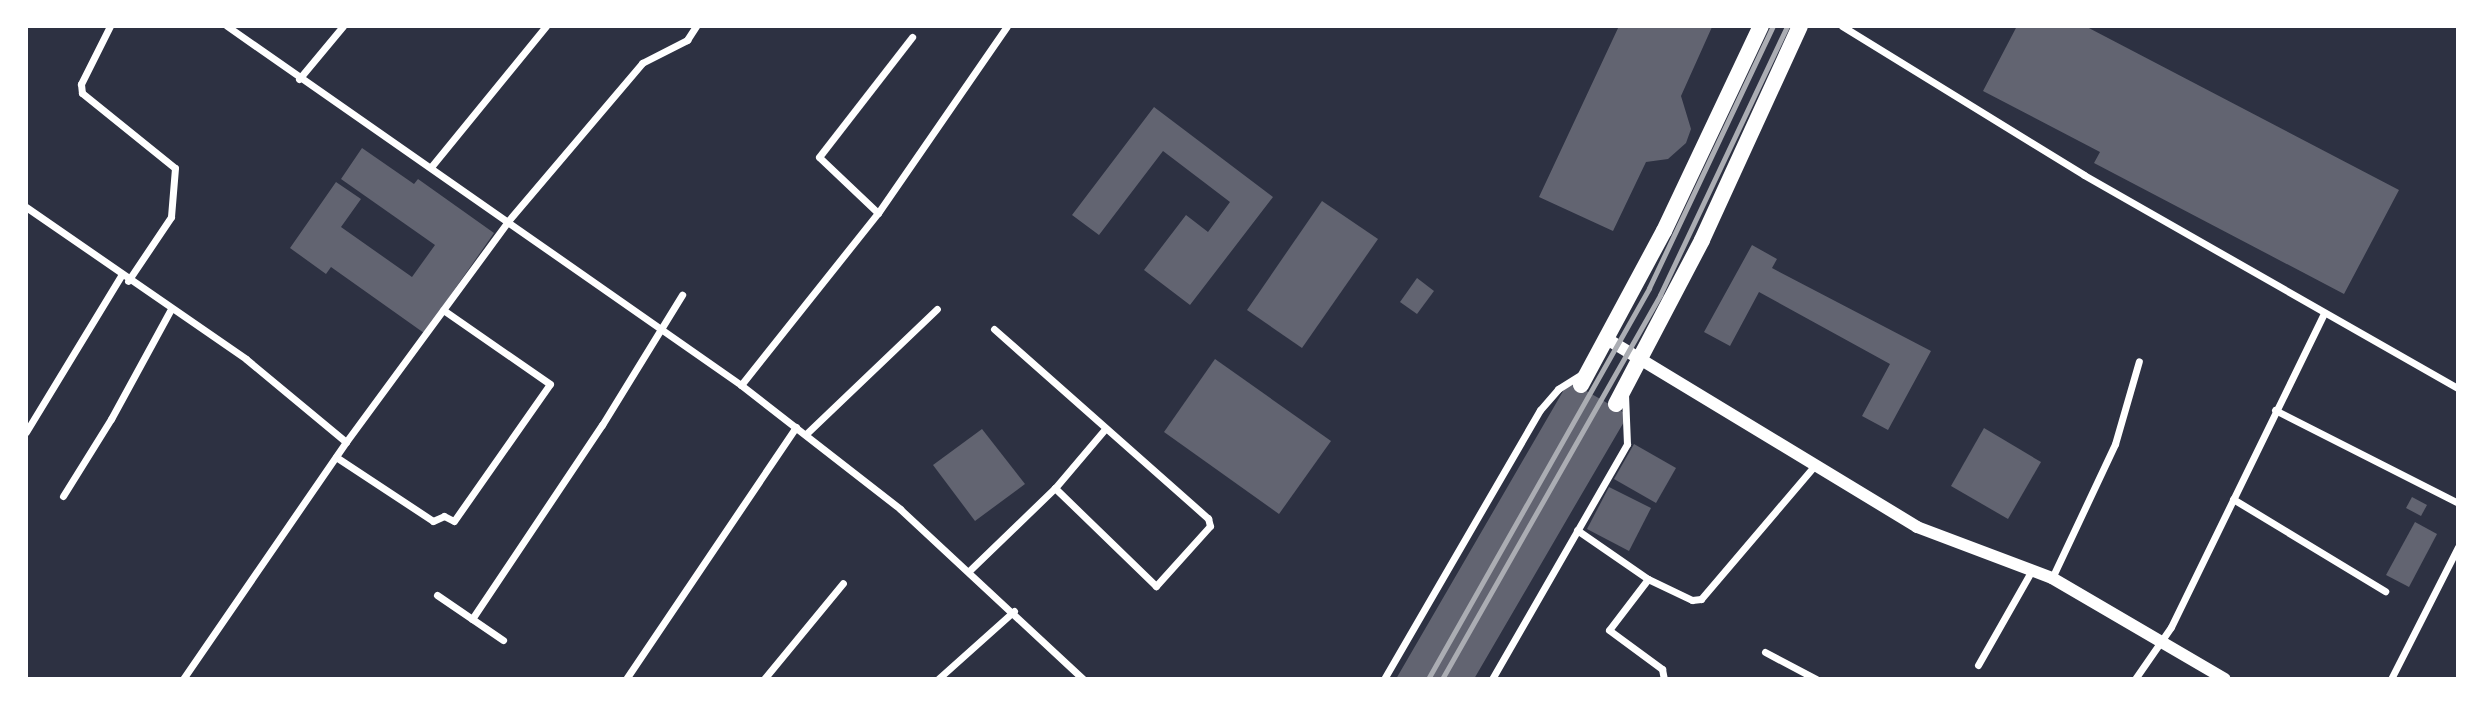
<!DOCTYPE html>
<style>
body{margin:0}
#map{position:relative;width:2484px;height:705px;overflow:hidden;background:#2d3142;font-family:Signika,sans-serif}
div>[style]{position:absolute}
.building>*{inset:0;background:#626471}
.minor>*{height:7px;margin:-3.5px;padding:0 3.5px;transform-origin:3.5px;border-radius:3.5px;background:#fff}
.tertiary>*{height:12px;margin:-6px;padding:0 6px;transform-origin:6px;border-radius:6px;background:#fff}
.primary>*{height:16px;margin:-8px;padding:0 8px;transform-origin:8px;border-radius:8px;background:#fff}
.rail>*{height:5px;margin:-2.5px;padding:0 2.5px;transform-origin:2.5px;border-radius:2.5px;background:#abadb3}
span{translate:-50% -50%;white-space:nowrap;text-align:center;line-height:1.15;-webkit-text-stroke:5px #fff;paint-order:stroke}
.frame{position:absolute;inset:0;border:28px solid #fff;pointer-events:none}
</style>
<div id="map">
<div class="building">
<i style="clip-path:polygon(1619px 26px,1712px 27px,1681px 96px,1691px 129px,1686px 143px,1668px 159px,1646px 162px,1613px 231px,1539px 197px)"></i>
<i style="clip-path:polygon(2017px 26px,2085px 26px,2399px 190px,2344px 294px,2094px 163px,2100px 152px,1983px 91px)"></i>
<i style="clip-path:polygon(1154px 107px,1273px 197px,1190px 305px,1144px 270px,1186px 215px,1208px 232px,1230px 202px,1163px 151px,1099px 235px,1072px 215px)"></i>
<i style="clip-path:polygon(362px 148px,414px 184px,418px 179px,494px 233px,424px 333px,331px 267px,326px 274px,290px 248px,336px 182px,361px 199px,341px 227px,412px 277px,435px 245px,341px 179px)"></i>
<i style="clip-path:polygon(1322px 201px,1378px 239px,1302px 348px,1247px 310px)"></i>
<i style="clip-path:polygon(1752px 245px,1777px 259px,1772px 268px,1931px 351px,1888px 430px,1862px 416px,1890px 364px,1759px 292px,1730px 346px,1704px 332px)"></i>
<i style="clip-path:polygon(1417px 278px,1434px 291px,1417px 314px,1400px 302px)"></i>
<i style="clip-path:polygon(1215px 359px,1331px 441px,1279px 514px,1164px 432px)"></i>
<i style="clip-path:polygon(1569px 381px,1628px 415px,1573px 509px,1474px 679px,1396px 679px)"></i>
<i style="clip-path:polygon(1984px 428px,2041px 462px,2008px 519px,1951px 486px)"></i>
<i style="clip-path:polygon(982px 429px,1025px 484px,975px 521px,933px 465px)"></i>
<i style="clip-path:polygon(1634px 444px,1676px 468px,1656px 503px,1614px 479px)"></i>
<i style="clip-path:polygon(1609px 487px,1651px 508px,1629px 551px,1587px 529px)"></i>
<i style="clip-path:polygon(2412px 497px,2427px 505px,2421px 516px,2406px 508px)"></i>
<i style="clip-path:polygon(2415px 522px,2437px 534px,2409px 587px,2386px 575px)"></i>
</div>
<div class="minor">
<i style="left:110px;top:26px;width:65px;rotate:116.6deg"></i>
<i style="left:81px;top:84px;width:9px;rotate:84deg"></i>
<i style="left:82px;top:93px;width:119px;rotate:38.9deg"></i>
<i style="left:175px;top:168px;width:49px;rotate:94.7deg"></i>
<i style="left:171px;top:217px;width:77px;rotate:123.9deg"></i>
<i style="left:227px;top:26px;width:627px;rotate:34.93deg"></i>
<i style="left:741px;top:385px;width:202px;rotate:37.9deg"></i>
<i style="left:900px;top:509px;width:250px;rotate:42.9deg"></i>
<i style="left:1842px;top:26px;width:284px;rotate:31.6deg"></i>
<i style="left:2084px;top:175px;width:430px;rotate:29.7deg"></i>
<i style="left:299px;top:79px;width:69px;rotate:-50.3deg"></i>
<i style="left:431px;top:167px;width:182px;rotate:-50.8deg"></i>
<i style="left:26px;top:207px;width:267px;rotate:34.6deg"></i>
<i style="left:246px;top:359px;width:130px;rotate:39.7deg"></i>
<i style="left:878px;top:213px;width:81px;rotate:-136.5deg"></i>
<i style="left:819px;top:157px;width:152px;rotate:-52.2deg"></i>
<i style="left:994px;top:329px;width:286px;rotate:41.5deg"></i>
<i style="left:1208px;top:518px;width:8px;rotate:76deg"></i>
<i style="left:1210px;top:526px;width:81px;rotate:132deg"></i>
<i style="left:1156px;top:586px;width:141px;rotate:-135.9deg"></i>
<i style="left:741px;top:385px;width:220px;rotate:-51.5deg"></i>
<i style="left:878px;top:213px;width:227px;rotate:-55.4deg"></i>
<i style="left:2275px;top:410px;width:205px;rotate:26.9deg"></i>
<i style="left:26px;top:432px;width:183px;rotate:-58.7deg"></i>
<i style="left:806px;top:434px;width:181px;rotate:-43.7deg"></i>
<i style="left:336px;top:457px;width:116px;rotate:33.4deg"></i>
<i style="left:433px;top:521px;width:12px;rotate:-24deg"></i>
<i style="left:444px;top:516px;width:11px;rotate:27deg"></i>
<i style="left:454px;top:521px;width:167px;rotate:-55deg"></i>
<i style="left:550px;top:384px;width:130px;rotate:-145.3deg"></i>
<i style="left:63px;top:496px;width:91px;rotate:-58.1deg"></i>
<i style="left:111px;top:419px;width:123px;rotate:-61.4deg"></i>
<i style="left:2233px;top:499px;width:178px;rotate:31.2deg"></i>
<i style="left:1577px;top:530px;width:86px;rotate:34.6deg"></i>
<i style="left:1648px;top:579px;width:64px;rotate:127.4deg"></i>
<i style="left:1609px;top:630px;width:66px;rotate:36.3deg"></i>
<i style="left:1662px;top:669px;width:10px;rotate:79deg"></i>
<i style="left:970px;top:570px;width:118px;rotate:-44deg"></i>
<i style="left:1055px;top:488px;width:77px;rotate:-49.7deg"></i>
<i style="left:2052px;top:578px;width:148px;rotate:-64.8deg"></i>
<i style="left:2115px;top:444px;width:86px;rotate:-73.9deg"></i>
<i style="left:1648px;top:579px;width:49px;rotate:25.5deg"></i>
<i style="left:1692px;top:600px;width:9px;rotate:-6deg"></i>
<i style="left:1701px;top:599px;width:177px;rotate:-49.6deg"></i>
<i style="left:437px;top:595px;width:80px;rotate:34.3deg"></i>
<i style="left:472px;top:619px;width:234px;rotate:-56.2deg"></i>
<i style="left:602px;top:425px;width:153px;rotate:-58.4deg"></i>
<i style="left:1765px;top:652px;width:58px;rotate:27.9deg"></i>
<i style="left:1978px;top:665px;width:109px;rotate:-60.4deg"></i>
<i style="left:183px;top:679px;width:288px;rotate:-55.5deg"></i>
<i style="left:346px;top:442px;width:275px;rotate:-53.7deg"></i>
<i style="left:509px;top:220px;width:206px;rotate:-49.7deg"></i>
<i style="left:642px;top:63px;width:51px;rotate:-27.1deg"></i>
<i style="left:687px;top:40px;width:17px;rotate:-57deg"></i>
<i style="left:626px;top:679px;width:304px;rotate:-56deg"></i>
<i style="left:764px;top:679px;width:124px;rotate:-50.5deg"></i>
<i style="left:938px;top:679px;width:102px;rotate:-41.8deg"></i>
<i style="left:1384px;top:679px;width:311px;rotate:-59.9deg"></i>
<i style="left:1540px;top:410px;width:28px;rotate:-49deg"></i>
<i style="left:1558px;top:389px;width:32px;rotate:-32deg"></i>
<i style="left:1492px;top:679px;width:271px;rotate:-60.1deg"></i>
<i style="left:1627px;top:444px;width:50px;rotate:-92.3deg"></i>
<i style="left:2135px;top:679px;width:63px;rotate:-55.3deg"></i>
<i style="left:2171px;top:627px;width:347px;rotate:-64deg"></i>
<i style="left:2391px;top:679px;width:148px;rotate:-63.1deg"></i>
</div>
<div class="tertiary">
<i style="left:1607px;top:339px;width:363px;rotate:31.2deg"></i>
<i style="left:1917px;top:527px;width:144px;rotate:20.7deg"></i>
<i style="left:2052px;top:578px;width:200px;rotate:30.3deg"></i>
</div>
<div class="primary">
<i style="left:1581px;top:385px;width:175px;rotate:-61.7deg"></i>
<i style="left:1664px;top:231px;width:227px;rotate:-64.7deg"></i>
<i style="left:1616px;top:404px;width:185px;rotate:-62.3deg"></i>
<i style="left:1702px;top:240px;width:235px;rotate:-65.4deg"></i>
</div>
<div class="rail">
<i style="left:1428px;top:679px;width:449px;rotate:-60.5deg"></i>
<i style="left:1649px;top:288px;width:290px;rotate:-64.7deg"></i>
<i style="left:1442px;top:679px;width:442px;rotate:-60.4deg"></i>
<i style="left:1660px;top:295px;width:297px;rotate:-64.7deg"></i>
</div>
<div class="frame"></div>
</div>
